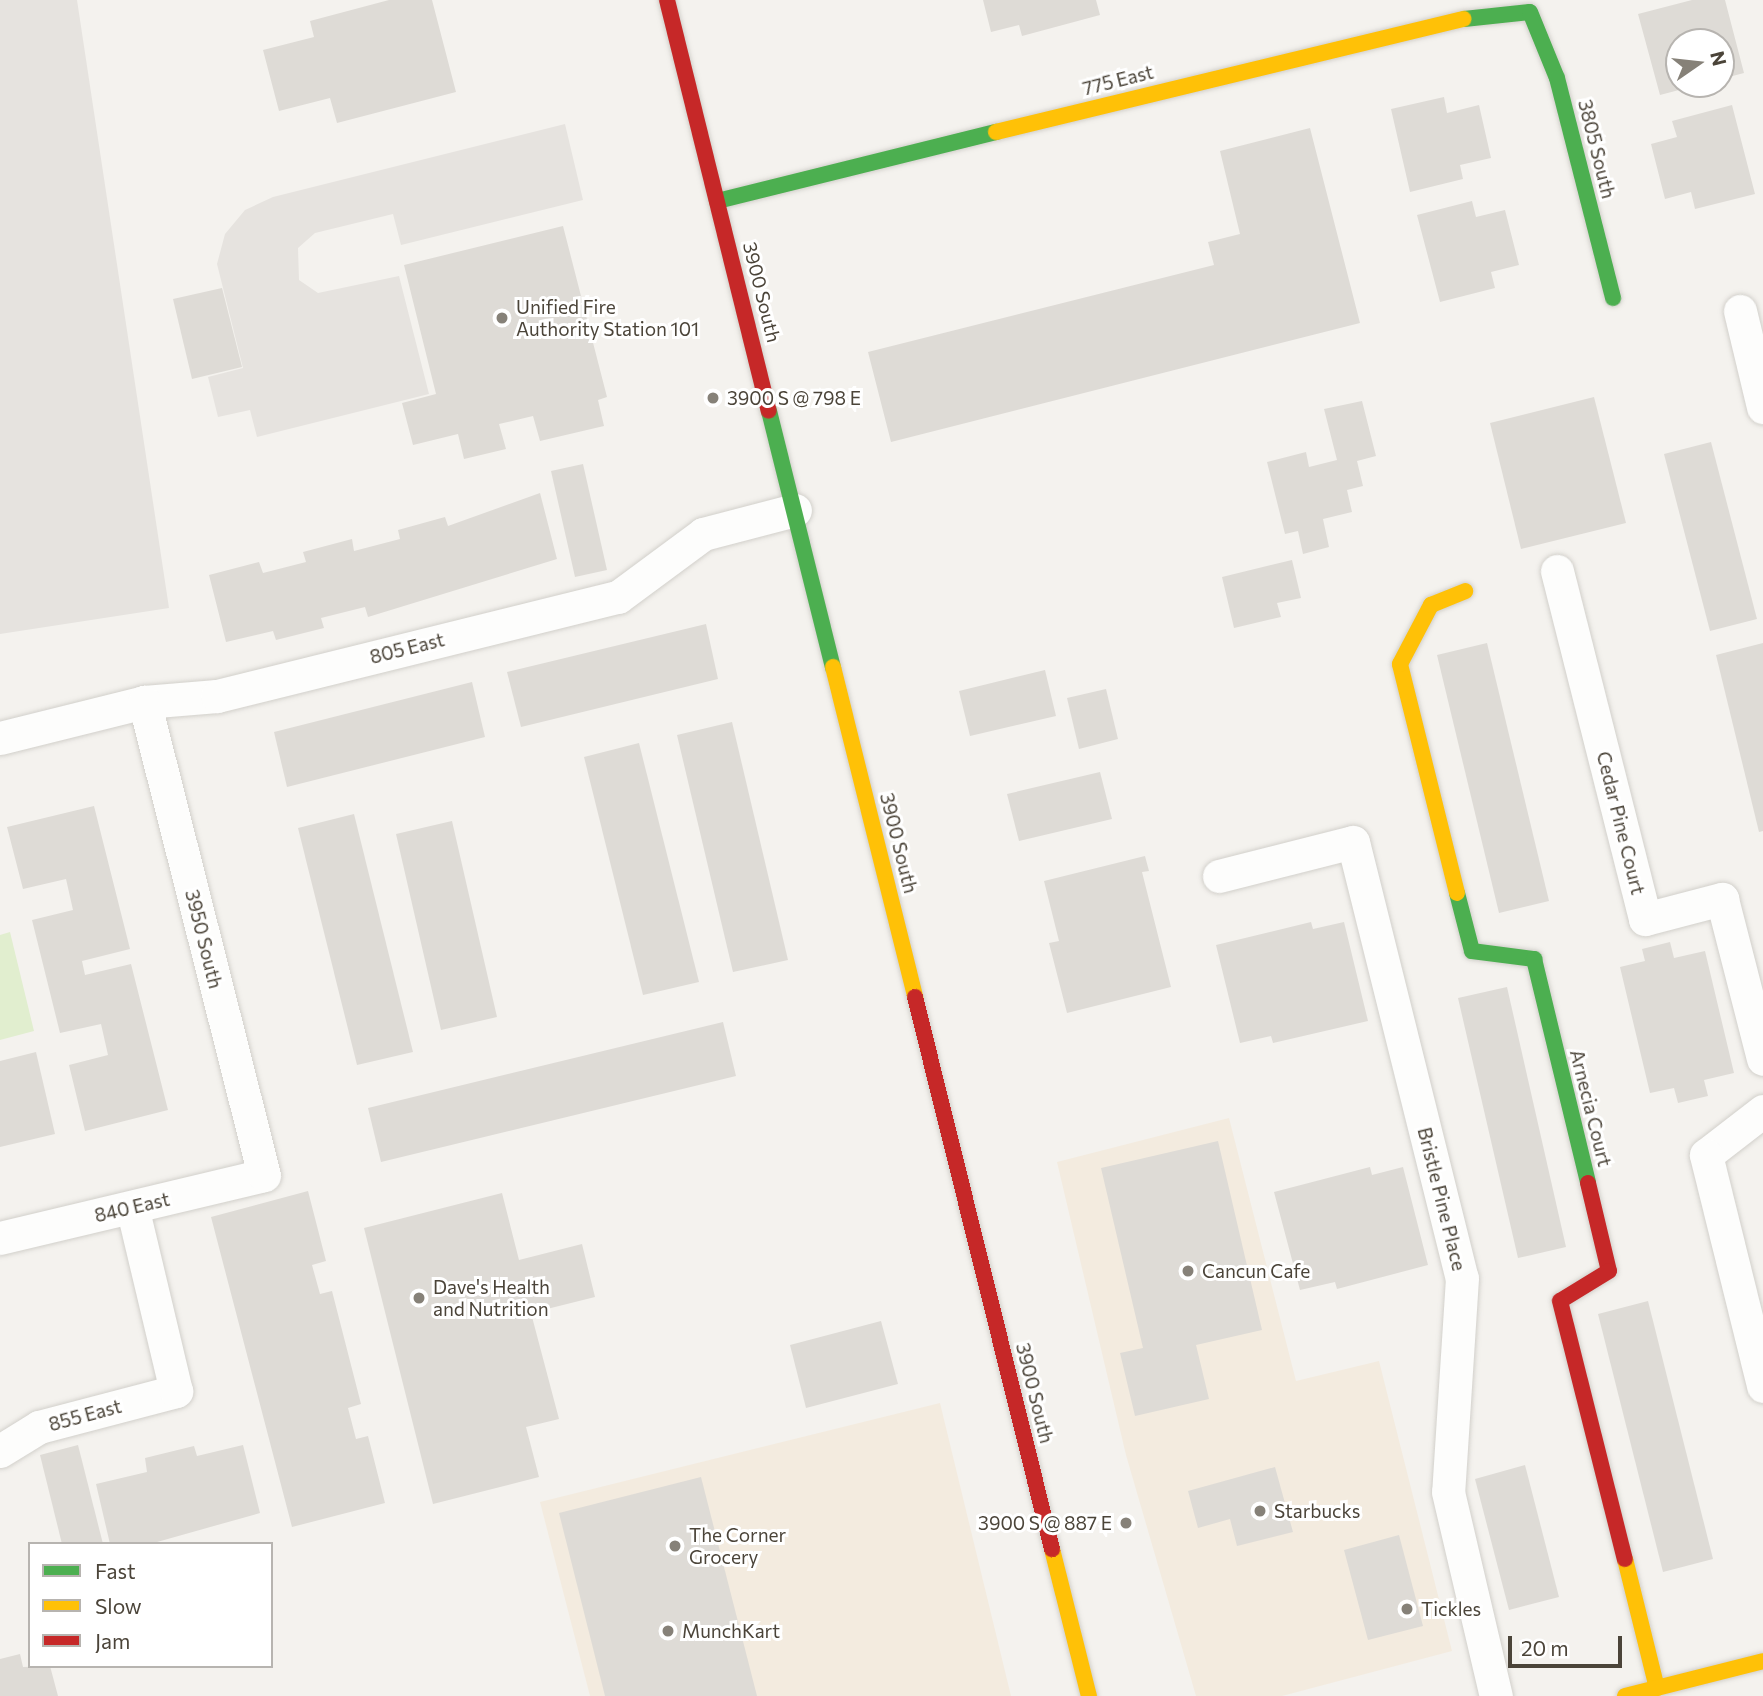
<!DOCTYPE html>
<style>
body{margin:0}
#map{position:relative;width:1763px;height:1696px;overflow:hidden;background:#f4f2ee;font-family:Commissioner,sans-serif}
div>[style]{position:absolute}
.commercial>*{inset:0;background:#f3ebdf}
.green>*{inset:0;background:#e1eecf}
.parking>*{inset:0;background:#e6e3df}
.building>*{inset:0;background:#dedbd6}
.roads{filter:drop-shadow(0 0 2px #d2d0cb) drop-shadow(0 0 2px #d2d0cb)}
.street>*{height:33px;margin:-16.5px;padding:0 16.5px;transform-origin:16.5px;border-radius:16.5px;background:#fdfdfc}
.fast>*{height:16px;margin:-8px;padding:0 8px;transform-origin:8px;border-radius:8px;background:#4caf50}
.slow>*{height:16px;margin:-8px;padding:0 8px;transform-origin:8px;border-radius:8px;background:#ffc107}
.jam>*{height:16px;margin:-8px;padding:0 8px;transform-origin:8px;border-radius:8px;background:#c62828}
.dots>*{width:19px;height:19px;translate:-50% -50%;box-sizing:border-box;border:4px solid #fff;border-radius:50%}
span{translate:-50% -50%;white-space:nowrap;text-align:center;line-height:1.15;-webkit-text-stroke:6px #fff;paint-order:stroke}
.street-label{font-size:19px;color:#4b4439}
.poi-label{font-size:19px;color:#4b4439}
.left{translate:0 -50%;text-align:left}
.right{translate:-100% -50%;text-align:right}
.legend{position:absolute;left:28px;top:1542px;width:245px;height:126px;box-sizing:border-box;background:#fff;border:2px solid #b7b4b0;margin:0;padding:9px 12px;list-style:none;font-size:21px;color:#4b4439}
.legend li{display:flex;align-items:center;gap:14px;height:35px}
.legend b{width:35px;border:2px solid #b7b4b0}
.north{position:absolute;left:1665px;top:28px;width:70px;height:70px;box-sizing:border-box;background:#fff;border:2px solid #b7b4b0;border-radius:50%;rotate:76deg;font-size:19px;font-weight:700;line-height:28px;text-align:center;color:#4b4439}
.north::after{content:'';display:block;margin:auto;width:24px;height:32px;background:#868178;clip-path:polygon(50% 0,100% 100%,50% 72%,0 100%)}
.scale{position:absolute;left:1508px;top:1636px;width:114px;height:32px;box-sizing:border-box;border:4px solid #4b4439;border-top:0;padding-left:9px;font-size:21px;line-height:24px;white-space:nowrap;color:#4b4439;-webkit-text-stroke:5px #fff;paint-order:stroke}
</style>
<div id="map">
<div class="commercial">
<i style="clip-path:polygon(1229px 1118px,1296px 1381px,1379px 1361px,1452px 1651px,1282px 1696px,1196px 1696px,1126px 1455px,1057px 1162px)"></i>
<i style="clip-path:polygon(940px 1403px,1011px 1696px,590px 1696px,540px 1502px)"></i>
</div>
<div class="green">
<i style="clip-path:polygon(10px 932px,34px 1031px,0 1040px,0 935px)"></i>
</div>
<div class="parking">
<i style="clip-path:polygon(0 0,77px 0,169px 608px,0 634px)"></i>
<i style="clip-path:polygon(565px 124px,583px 200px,401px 245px,393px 214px,315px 233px,298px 248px,299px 280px,318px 293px,399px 276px,429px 394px,257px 437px,250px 410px,218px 417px,208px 377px,243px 368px,217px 264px,225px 234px,245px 210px,273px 197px)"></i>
</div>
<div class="building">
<i style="clip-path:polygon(389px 0,432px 0,456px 92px,337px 123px,330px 98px,279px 111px,263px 50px,314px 37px,310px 21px)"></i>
<i style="clip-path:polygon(983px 0,1096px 0,1100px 15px,1022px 36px,1019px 25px,991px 32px)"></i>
<i style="clip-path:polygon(1692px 0,1725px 0,1744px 73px,1721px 79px,1721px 42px,1679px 42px,1679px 84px,1698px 85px,1660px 95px,1638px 14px)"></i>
<i style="clip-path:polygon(1444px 97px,1447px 113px,1479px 105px,1491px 158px,1460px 165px,1463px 179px,1410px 192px,1391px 109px)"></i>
<i style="clip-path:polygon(1732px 105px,1755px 194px,1695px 209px,1691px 192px,1665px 199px,1651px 144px,1677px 137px,1672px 121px)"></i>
<i style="clip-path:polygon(1310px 128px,1360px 323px,891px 442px,868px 352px,1214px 265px,1208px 242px,1240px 234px,1220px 151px)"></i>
<i style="clip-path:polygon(1472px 201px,1476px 217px,1505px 210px,1519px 265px,1491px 272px,1495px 288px,1440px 302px,1417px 215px)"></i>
<i style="clip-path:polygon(563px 226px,607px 397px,598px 400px,604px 426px,540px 441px,533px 416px,499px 424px,506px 449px,464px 459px,458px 434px,413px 445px,402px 403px,436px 394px,404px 265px)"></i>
<i style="clip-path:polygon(222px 288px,242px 367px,192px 379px,173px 299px)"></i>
<i style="clip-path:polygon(1594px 397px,1626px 523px,1521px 549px,1490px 423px)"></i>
<i style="clip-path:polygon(1362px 401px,1376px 456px,1357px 461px,1363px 486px,1347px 490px,1352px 512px,1323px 519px,1329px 547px,1303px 554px,1298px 531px,1285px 534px,1267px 462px,1306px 452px,1309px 467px,1337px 460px,1324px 409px)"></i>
<i style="clip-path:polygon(1711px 442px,1757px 619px,1710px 631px,1664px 454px)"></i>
<i style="clip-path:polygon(583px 464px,607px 570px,575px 577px,551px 471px)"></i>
<i style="clip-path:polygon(540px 493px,557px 559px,368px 617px,365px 607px,321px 618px,324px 628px,276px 640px,273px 631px,226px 642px,209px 575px,259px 562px,263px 573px,306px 562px,303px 552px,352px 539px,354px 551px,400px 539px,398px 530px,445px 517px,448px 526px)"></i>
<i style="clip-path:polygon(1292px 560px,1301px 598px,1277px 603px,1281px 617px,1234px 628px,1222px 577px)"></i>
<i style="clip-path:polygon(706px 624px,718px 679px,521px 727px,507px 672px)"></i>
<i style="clip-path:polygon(1487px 643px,1549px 901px,1499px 913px,1437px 655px)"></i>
<i style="clip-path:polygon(1763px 643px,1763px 831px,1759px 832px,1716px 655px)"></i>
<i style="clip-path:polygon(1045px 670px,1056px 716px,970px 736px,959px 691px)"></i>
<i style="clip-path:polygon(472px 682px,485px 737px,287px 787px,274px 732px)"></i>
<i style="clip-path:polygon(1106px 689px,1118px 739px,1079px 749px,1067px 698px)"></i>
<i style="clip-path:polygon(732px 722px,788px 960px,733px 972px,677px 735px)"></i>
<i style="clip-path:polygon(639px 743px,699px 982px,643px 995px,584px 757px)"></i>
<i style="clip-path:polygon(1100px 772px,1112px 819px,1019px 841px,1007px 794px)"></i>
<i style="clip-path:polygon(94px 806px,130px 949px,82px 961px,85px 975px,131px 964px,168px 1110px,85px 1131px,69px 1065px,108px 1055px,101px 1024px,60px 1033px,32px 920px,73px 910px,66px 879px,23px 889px,7px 827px)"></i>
<i style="clip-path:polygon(354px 814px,413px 1052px,357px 1065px,298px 828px)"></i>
<i style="clip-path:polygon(452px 821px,497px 1017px,441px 1030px,396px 834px)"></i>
<i style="clip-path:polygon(1145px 856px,1149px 871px,1142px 872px,1171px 987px,1067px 1013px,1049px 943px,1059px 941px,1044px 881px)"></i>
<i style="clip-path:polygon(1311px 922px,1313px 929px,1344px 922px,1368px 1021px,1273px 1043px,1271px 1036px,1240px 1043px,1216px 945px)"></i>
<i style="clip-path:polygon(1670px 942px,1674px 958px,1705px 951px,1734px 1073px,1704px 1080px,1708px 1096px,1678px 1103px,1674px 1088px,1650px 1093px,1620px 967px,1645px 961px,1642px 949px)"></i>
<i style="clip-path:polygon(1507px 987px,1566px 1247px,1518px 1258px,1458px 998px)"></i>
<i style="clip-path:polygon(723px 1022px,736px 1076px,381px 1162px,368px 1108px)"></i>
<i style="clip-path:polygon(36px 1052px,55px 1134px,0 1147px,0 1061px)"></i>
<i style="clip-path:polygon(1218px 1141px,1262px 1330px,1196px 1345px,1209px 1399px,1135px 1416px,1120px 1353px,1143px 1348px,1101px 1168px)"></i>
<i style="clip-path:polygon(1370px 1167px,1372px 1175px,1403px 1167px,1428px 1265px,1337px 1289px,1335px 1282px,1300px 1290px,1274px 1192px)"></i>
<i style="clip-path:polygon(308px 1191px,326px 1261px,312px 1265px,320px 1294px,332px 1291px,361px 1404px,348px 1408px,356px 1439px,368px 1436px,385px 1503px,292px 1527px,211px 1217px)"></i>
<i style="clip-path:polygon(502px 1193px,519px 1260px,582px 1244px,595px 1297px,531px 1313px,559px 1419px,526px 1427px,539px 1477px,433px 1504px,364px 1228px)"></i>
<i style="clip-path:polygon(1648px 1301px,1713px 1559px,1663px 1572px,1598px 1314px)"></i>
<i style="clip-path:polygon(881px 1321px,898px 1384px,806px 1408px,790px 1345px)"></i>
<i style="clip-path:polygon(78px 1445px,103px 1544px,62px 1544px,40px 1455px)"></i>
<i style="clip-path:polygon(243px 1445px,260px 1513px,150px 1544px,110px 1544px,96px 1484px,147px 1472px,145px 1458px,194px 1446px,197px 1456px)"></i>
<i style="clip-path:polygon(1525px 1465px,1559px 1597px,1509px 1610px,1475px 1479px)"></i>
<i style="clip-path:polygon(1275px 1467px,1293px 1532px,1237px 1546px,1230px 1519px,1198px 1528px,1188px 1491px)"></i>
<i style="clip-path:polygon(701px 1477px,757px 1696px,605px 1696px,559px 1513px)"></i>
<i style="clip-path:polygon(1399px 1535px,1423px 1626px,1368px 1640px,1344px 1550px)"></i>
<i style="clip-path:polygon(20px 1654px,23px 1667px,50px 1666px,58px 1696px,0 1696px,0 1659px)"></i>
</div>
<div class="roads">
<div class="street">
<i style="left:1740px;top:311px;width:99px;rotate:76.5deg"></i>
<i style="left:1557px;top:571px;width:359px;rotate:75.8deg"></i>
<i style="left:1645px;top:919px;width:80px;rotate:-14.6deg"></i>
<i style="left:1722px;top:899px;width:165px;rotate:75.6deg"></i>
<i style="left:0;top:738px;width:148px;rotate:-14deg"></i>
<i style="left:144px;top:702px;width:73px;rotate:-4.7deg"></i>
<i style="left:217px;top:696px;width:413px;rotate:-13.9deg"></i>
<i style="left:618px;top:597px;width:106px;rotate:-36.5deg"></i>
<i style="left:703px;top:534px;width:95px;rotate:-14.6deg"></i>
<i style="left:1219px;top:876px;width:138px;rotate:-14.2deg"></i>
<i style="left:1353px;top:842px;width:449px;rotate:76deg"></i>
<i style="left:1462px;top:1278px;width:214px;rotate:93.7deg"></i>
<i style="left:1448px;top:1492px;width:210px;rotate:76.8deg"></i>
<i style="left:1763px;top:1111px;width:72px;rotate:142.3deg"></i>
<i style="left:1706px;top:1155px;width:238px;rotate:76.1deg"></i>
<i style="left:0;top:1238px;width:271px;rotate:-13.4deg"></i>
<i style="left:264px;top:1175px;width:488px;rotate:-104.2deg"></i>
<i style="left:0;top:1451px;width:46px;rotate:-31.6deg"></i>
<i style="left:39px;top:1427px;width:142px;rotate:-14.7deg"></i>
<i style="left:176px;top:1391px;width:189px;rotate:-103.4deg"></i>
</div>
<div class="fast">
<i style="left:1464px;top:19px;width:66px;rotate:-6.1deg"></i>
<i style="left:1530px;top:12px;width:71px;rotate:67.8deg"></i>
<i style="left:1557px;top:78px;width:227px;rotate:75.7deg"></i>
<i style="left:717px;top:201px;width:287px;rotate:-13.9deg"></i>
<i style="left:769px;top:411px;width:264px;rotate:76deg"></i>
<i style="left:1457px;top:893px;width:60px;rotate:75.5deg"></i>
<i style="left:1472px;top:951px;width:63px;rotate:7.4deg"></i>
<i style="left:1534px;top:959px;width:230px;rotate:76.4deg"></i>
</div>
<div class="slow">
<i style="left:996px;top:132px;width:481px;rotate:-13.6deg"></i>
<i style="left:833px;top:667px;width:340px;rotate:76deg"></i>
<i style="left:1457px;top:893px;width:236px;rotate:-104deg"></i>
<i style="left:1400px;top:664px;width:67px;rotate:-62.3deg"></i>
<i style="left:1431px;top:605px;width:37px;rotate:-22deg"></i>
<i style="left:1052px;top:1549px;width:152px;rotate:75.9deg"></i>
<i style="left:1625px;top:1559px;width:133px;rotate:76.1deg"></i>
<i style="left:1625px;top:1696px;width:142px;rotate:-14.2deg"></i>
</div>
<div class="jam">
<i style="left:667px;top:0;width:423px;rotate:76.1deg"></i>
<i style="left:915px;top:997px;width:569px;rotate:76.06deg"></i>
<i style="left:1588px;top:1183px;width:90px;rotate:76.6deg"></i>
<i style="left:1609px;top:1271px;width:57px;rotate:148.5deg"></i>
<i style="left:1560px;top:1301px;width:266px;rotate:75.9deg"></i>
</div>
</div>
<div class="dots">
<i style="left:502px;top:318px;background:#868178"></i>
<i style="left:713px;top:398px;background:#868178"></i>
<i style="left:1188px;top:1271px;background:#868178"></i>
<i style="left:419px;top:1298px;background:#868178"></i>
<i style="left:1260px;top:1511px;background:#868178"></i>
<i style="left:1126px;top:1523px;background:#868178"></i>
<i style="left:675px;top:1546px;background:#868178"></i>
<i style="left:1407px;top:1609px;background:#868178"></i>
<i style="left:668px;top:1631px;background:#868178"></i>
</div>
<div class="street-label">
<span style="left:1118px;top:80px;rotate:-14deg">775 East</span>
<span style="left:1597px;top:149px;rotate:76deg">3805 South</span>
<span style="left:762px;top:292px;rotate:76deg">3900 South</span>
<span style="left:407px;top:648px;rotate:-14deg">805 East</span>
<span style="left:1621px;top:823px;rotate:76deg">Cedar Pine Court</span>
<span style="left:899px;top:843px;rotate:76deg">3900 South</span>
<span style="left:204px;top:939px;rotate:76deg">3950 South</span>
<span style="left:1591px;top:1108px;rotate:76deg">Arnecia Court</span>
<span style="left:1442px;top:1199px;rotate:76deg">Bristle Pine Place</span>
<span style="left:132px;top:1207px;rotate:-13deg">840 East</span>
<span style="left:1035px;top:1393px;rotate:76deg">3900 South</span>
<span style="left:85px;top:1415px;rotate:-15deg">855 East</span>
</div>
<div class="poi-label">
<span class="left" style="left:516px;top:318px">Unified Fire<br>Authority Station 101</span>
<span class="left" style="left:727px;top:398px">3900 S @ 798 E</span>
<span class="left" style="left:1202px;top:1271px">Cancun Cafe</span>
<span class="left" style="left:433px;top:1298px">Dave's Health<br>and Nutrition</span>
<span class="left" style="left:1274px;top:1511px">Starbucks</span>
<span class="right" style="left:1112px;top:1523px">3900 S @ 887 E</span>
<span class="left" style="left:689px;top:1546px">The Corner<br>Grocery</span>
<span class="left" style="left:1421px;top:1609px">Tickles</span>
<span class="left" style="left:682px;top:1631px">MunchKart</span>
</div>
<ul class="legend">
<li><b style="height:9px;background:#4caf50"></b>Fast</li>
<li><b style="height:9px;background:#ffc107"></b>Slow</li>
<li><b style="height:9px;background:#c62828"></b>Jam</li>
</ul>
<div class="north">N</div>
<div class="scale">20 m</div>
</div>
